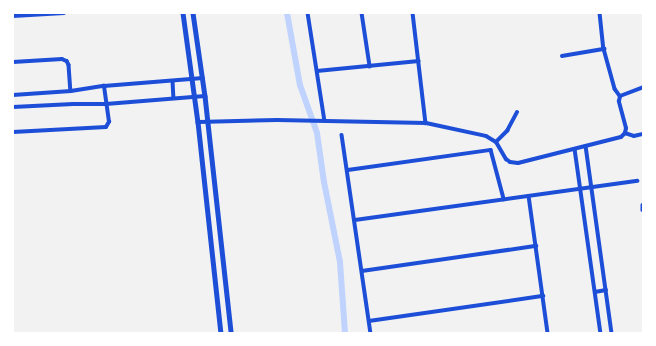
<!DOCTYPE html>
<style>
body{margin:0}
#map{position:relative;width:656px;height:346px;overflow:hidden;background:#f2f2f2;font-family:Roboto,sans-serif}
div>[style]{position:absolute}
.canal>*{height:6px;margin:-3px;padding:0 3px;transform-origin:3px;border-radius:3px;background:#bfd3fe}
.minor>*{height:3.5px;margin:-1.75px;padding:0 1.75px;transform-origin:1.75px;border-radius:1.75px;background:#1d4ed8}
.tertiary>*{height:4px;margin:-2px;padding:0 2px;transform-origin:2px;border-radius:2px;background:#1d4ed8}
.secondary>*{height:4.5px;margin:-2.25px;padding:0 2.25px;transform-origin:2.25px;border-radius:2.25px;background:#1d4ed8}
span{translate:-50% -50%;white-space:nowrap;text-align:center;line-height:1.15;-webkit-text-stroke:3.5px #fff;paint-order:stroke}
.frame{position:absolute;inset:0;border:14px solid #fff;pointer-events:none}
</style>
<div id="map">
<div class="canal">
<i style="left:287px;top:13px;width:73px;rotate:79.8deg"></i>
<i style="left:300px;top:85px;width:51px;rotate:70.5deg"></i>
<i style="left:317px;top:133px;width:49px;rotate:81.9deg"></i>
<i style="left:324px;top:182px;width:82px;rotate:78.7deg"></i>
<i style="left:340px;top:262px;width:71px;rotate:86deg"></i>
</div>
<div class="minor">
<i style="left:308px;top:13px;width:109px;rotate:81.1deg"></i>
<i style="left:362px;top:13px;width:54px;rotate:81.4deg"></i>
<i style="left:413px;top:13px;width:111px;rotate:83.3deg"></i>
<i style="left:600px;top:13px;width:36px;rotate:84deg"></i>
<i style="left:604px;top:49px;width:41px;rotate:74.6deg"></i>
<i style="left:615px;top:89px;width:9px;rotate:54deg"></i>
<i style="left:13px;top:16px;width:51px;rotate:-3.4deg"></i>
<i style="left:562px;top:56px;width:43px;rotate:-9.5deg"></i>
<i style="left:13px;top:62px;width:49px;rotate:-3.5deg"></i>
<i style="left:62px;top:59px;width:5px;rotate:22deg"></i>
<i style="left:67px;top:61px;width:4px;rotate:63deg"></i>
<i style="left:69px;top:65px;width:26px;rotate:86deg"></i>
<i style="left:317px;top:71px;width:102px;rotate:-5.6deg"></i>
<i style="left:173px;top:81px;width:17px;rotate:87deg"></i>
<i style="left:13px;top:95px;width:58px;rotate:-3.9deg"></i>
<i style="left:71px;top:91px;width:33px;rotate:-9deg"></i>
<i style="left:104px;top:86px;width:99px;rotate:-4.6deg"></i>
<i style="left:13px;top:107px;width:60px;rotate:-2.9deg"></i>
<i style="left:73px;top:104px;width:33px"></i>
<i style="left:106px;top:104px;width:99px;rotate:-4.6deg"></i>
<i style="left:13px;top:132px;width:93px;rotate:-3.1deg"></i>
<i style="left:106px;top:127px;width:6px;rotate:-59deg"></i>
<i style="left:109px;top:122px;width:36px;rotate:-98deg"></i>
<i style="left:625px;top:133px;width:9px;rotate:18deg"></i>
<i style="left:634px;top:136px;width:9px;rotate:-13deg"></i>
<i style="left:342px;top:135px;width:200px;rotate:81.7deg"></i>
<i style="left:496px;top:142px;width:16px;rotate:-45deg"></i>
<i style="left:507px;top:131px;width:21px;rotate:-62deg"></i>
<i style="left:586px;top:146px;width:189px;rotate:82.1deg"></i>
<i style="left:575px;top:149px;width:186px;rotate:82deg"></i>
<i style="left:348px;top:170px;width:144px;rotate:-8deg"></i>
<i style="left:491px;top:150px;width:51px;rotate:75.1deg"></i>
<i style="left:529px;top:196px;width:138px;rotate:82.1deg"></i>
<i style="left:643px;top:205px;width:5px;rotate:90deg"></i>
<i style="left:355px;top:220px;width:285px;rotate:-7.9deg"></i>
<i style="left:362px;top:271px;width:176px;rotate:-8.2deg"></i>
<i style="left:595px;top:292px;width:11px;rotate:-10deg"></i>
<i style="left:369px;top:321px;width:176px;rotate:-8.2deg"></i>
</div>
<div class="tertiary">
<i style="left:198px;top:122px;width:79px;rotate:-1.5deg"></i>
<i style="left:277px;top:120px;width:149px;rotate:1.2deg"></i>
<i style="left:426px;top:123px;width:61px;rotate:12.2deg"></i>
<i style="left:486px;top:136px;width:12px;rotate:31deg"></i>
<i style="left:496px;top:142px;width:20px;rotate:60deg"></i>
<i style="left:506px;top:159px;width:5px;rotate:37deg"></i>
<i style="left:510px;top:162px;width:8px;rotate:7deg"></i>
<i style="left:518px;top:163px;width:106px;rotate:-14.2deg"></i>
<i style="left:621px;top:137px;width:6px;rotate:-45deg"></i>
<i style="left:625px;top:133px;width:5px;rotate:-79deg"></i>
<i style="left:626px;top:128px;width:28px;rotate:-105deg"></i>
<i style="left:619px;top:101px;width:5px;rotate:-79deg"></i>
<i style="left:620px;top:96px;width:25px;rotate:-21deg"></i>
</div>
<div class="secondary">
<i style="left:183px;top:13px;width:110px;rotate:82.2deg"></i>
<i style="left:198px;top:122px;width:212px;rotate:83.8deg"></i>
<i style="left:193px;top:13px;width:84px;rotate:81.8deg"></i>
<i style="left:205px;top:96px;width:238px;rotate:83.7deg"></i>
</div>
<div class="frame"></div>
</div>
